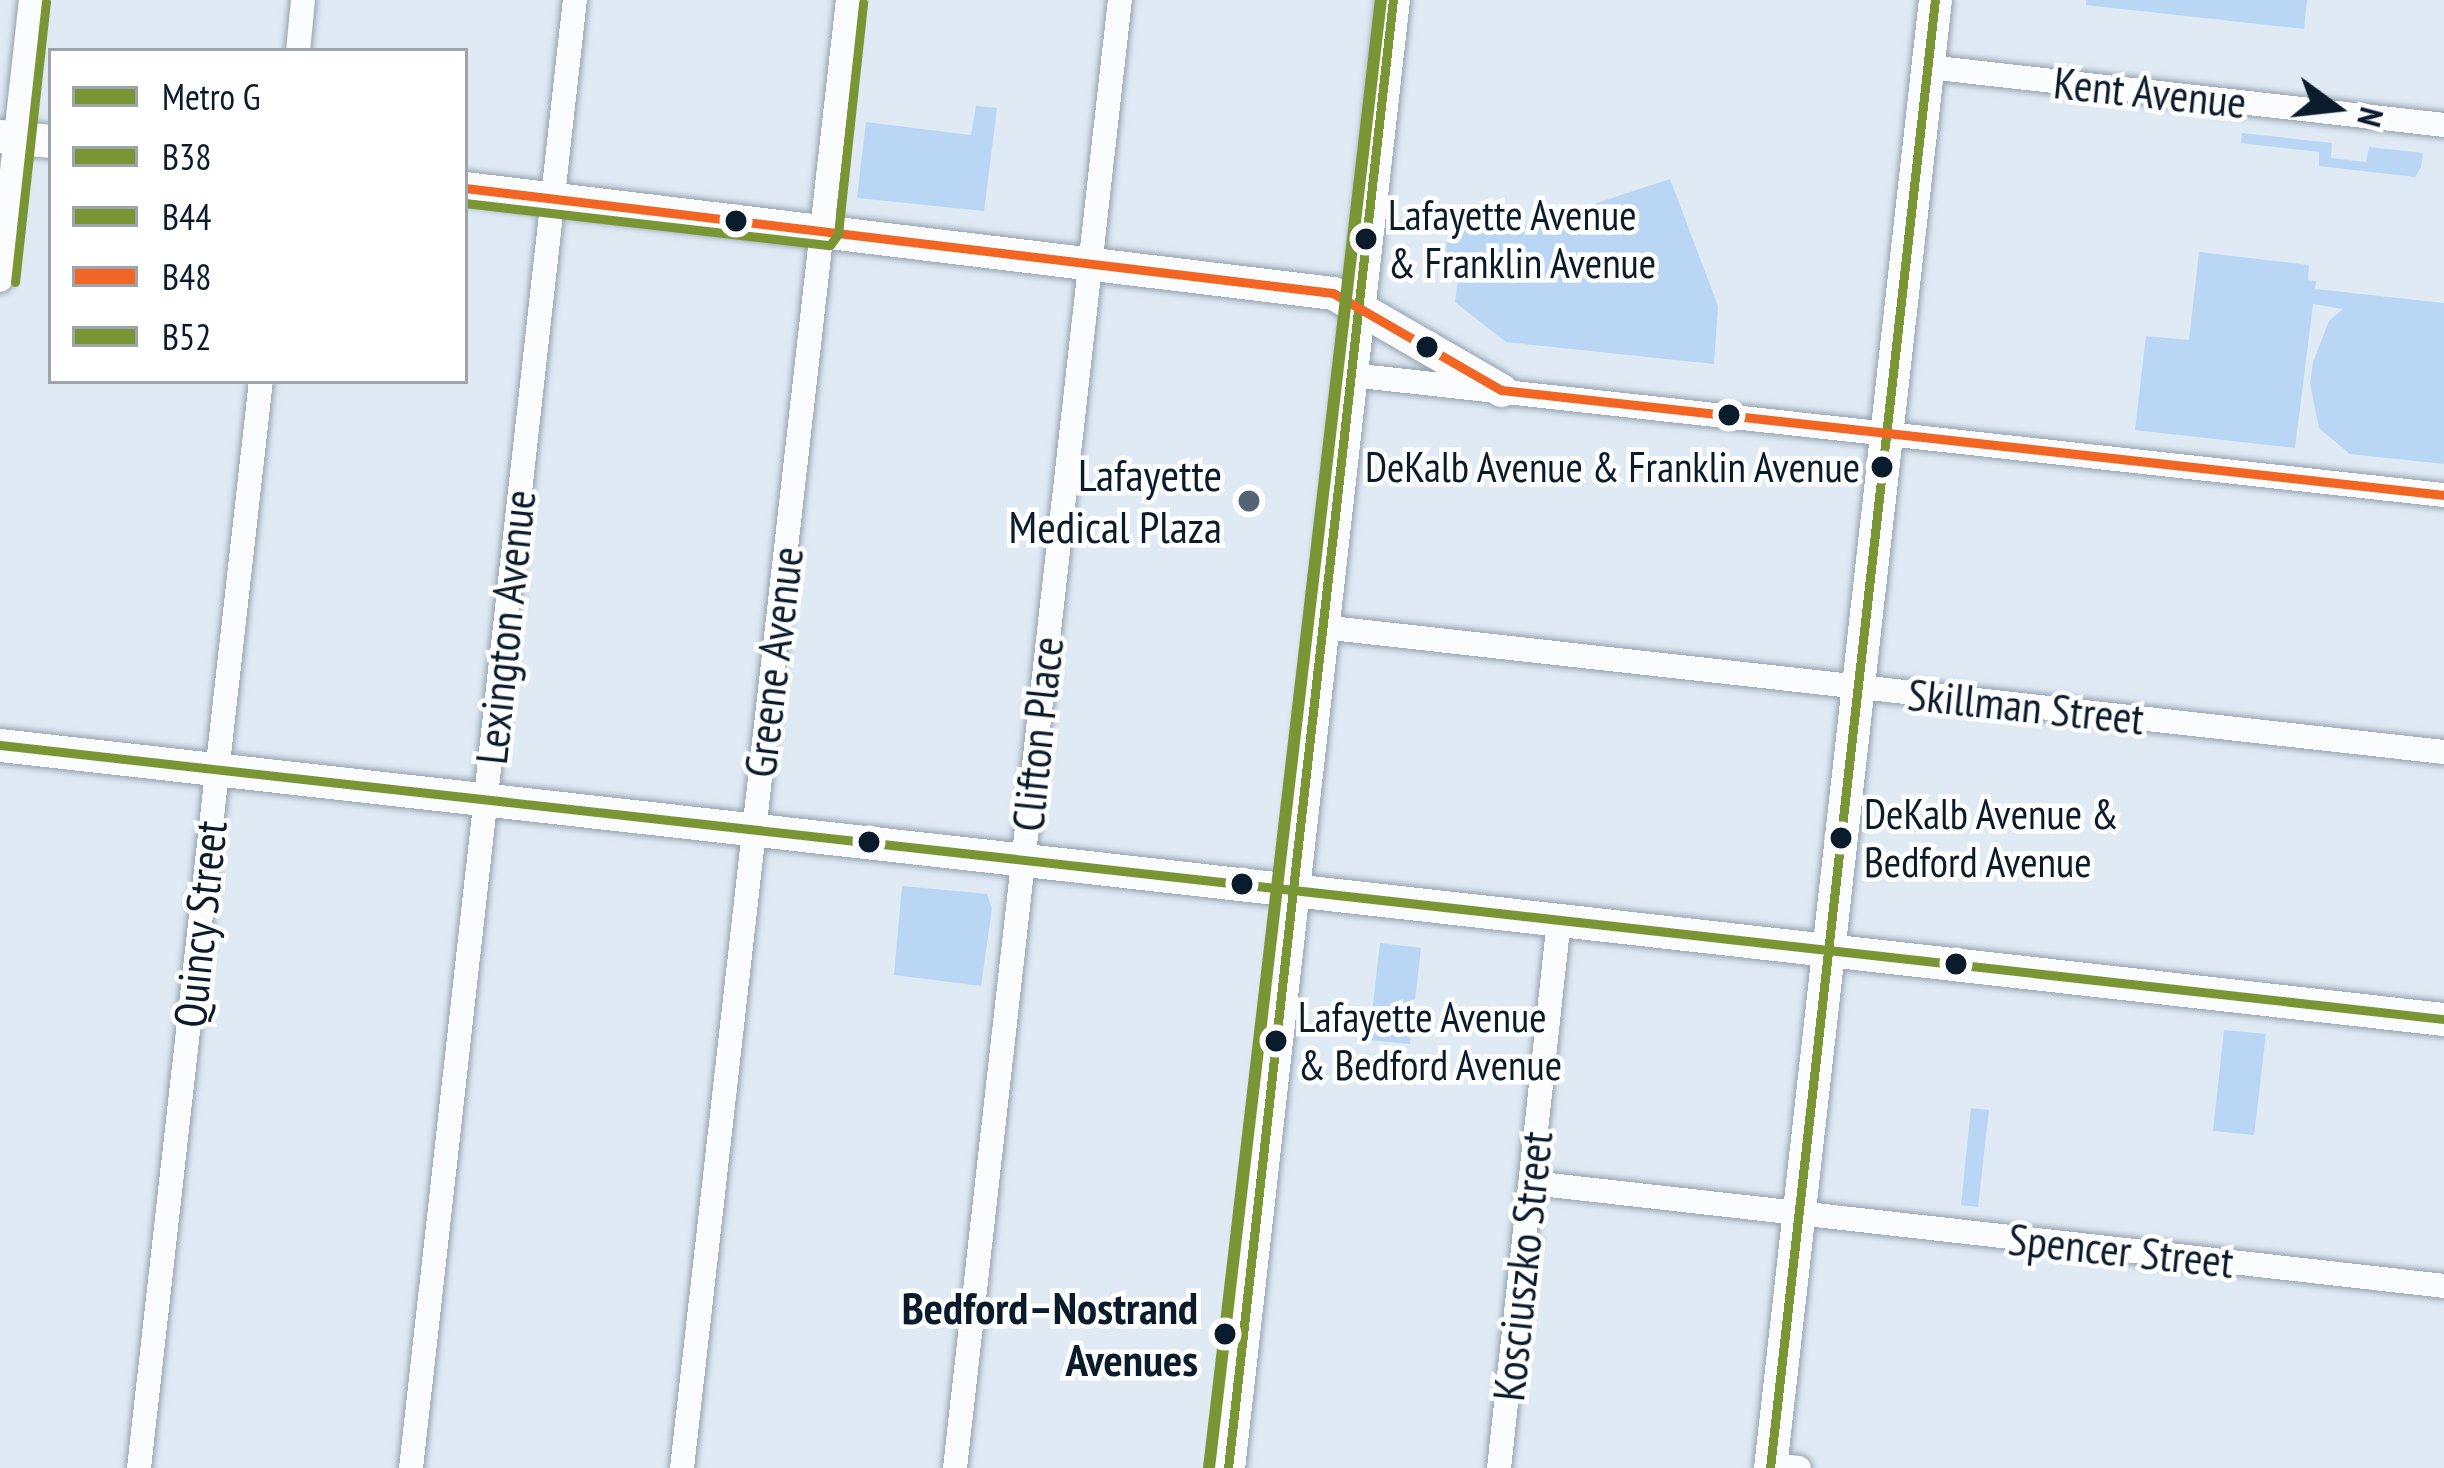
<!DOCTYPE html>
<meta charset="utf-8">
<style>
body{margin:0}
#map{position:relative;width:2444px;height:1468px;overflow:hidden;background:#dfeaf5;font-family:"PT Sans Narrow",sans-serif}
div>[style]{position:absolute}
.green>*{inset:0;background:#b9d6f4}
.roads{filter:drop-shadow(0 0 3px #93a0ad) drop-shadow(0 0 3px #93a0ad)}
.street>*{height:24px;margin:-12px;padding:0 12px;transform-origin:12px;border-radius:12px;background:#fafcfe}
.secondary>*{height:33px;margin:-16.5px;padding:0 16.5px;transform-origin:16.5px;border-radius:16.5px;background:#fafcfe}
.bus-1>*{height:9px;margin:-4.5px;padding:0 4.5px;transform-origin:4.5px;border-radius:4.5px;background:#799534}
.bus-2>*{height:9px;margin:-4.5px;padding:0 4.5px;transform-origin:4.5px;border-radius:4.5px;background:#799534}
.bus-3>*{height:9px;margin:-4.5px;padding:0 4.5px;transform-origin:4.5px;border-radius:4.5px;background:#f26522}
.bus-4>*{height:9px;margin:-4.5px;padding:0 4.5px;transform-origin:4.5px;border-radius:4.5px;background:#799534}
.metro-1>*{height:12px;margin:-6px;padding:0 6px;transform-origin:6px;border-radius:6px;background:#799534}
.dots>*{width:33px;height:33px;translate:-50% -50%;box-sizing:border-box;border:6px solid #fff;border-radius:50%}
span{translate:-50% -50%;white-space:nowrap;text-align:center;line-height:1.15;-webkit-text-stroke:9px #fff;paint-order:stroke}
.bus-label{font-size:42px;color:#0a1b2c}
.left{translate:0 -50%;text-align:left}
.right{translate:-100% -50%;text-align:right}
.street-label{font-size:45px;color:#0a1b2c}
.poi-label{font-size:45px;color:#0a1b2c}
.stop-label{font-size:45px;color:#0a1b2c;font-weight:700}
.legend{position:absolute;left:48px;top:48px;width:420px;height:336px;box-sizing:border-box;background:#fff;border:3px solid #9da4ab;margin:0;padding:15px 21px;list-style:none;font-size:36px;color:#0a1b2c}
.legend li{display:flex;align-items:center;gap:24px;height:60px}
.legend b{width:60px;border:3px solid #9da4ab}
.north{position:absolute;left:2276px;top:48px;width:120px;height:120px;-webkit-text-stroke:9px #fff;paint-order:stroke;rotate:105deg;font-size:33px;font-weight:700;line-height:48px;text-align:center;color:#0a1b2c}
.north::after{content:'';display:block;margin:auto;width:42px;height:54px;background:#0a1b2c;clip-path:polygon(50% 0,100% 100%,50% 72%,0 100%)}
</style>
<div id="map">
<div class="green">
<i style="clip-path:polygon(2086px 0,2307px 0,2304px 29px,2086px 5px)"></i>
<i style="clip-path:polygon(976px 106px,997px 108px,984px 211px,857px 198px,866px 122px,971px 135px)"></i>
<i style="clip-path:polygon(2242px 133px,2332px 143px,2331px 158px,2366px 162px,2369px 147px,2423px 153px,2421px 167px,2415px 177px,2319px 166px,2319px 152px,2241px 143px)"></i>
<i style="clip-path:polygon(1670px 179px,1718px 306px,1714px 364px,1506px 342px,1455px 302px,1459px 270px,1445px 258px,1448px 232px,1433px 231px,1430px 216px,1523px 227px)"></i>
<i style="clip-path:polygon(2199px 252px,2309px 265px,2308px 280px,2316px 281px,2315px 289px,2444px 303px,2444px 464px,2350px 454px,2319px 428px,2310px 384px,2313px 362px,2329px 321px,2343px 309px,2313px 304px,2295px 448px,2135px 430px,2146px 336px,2189px 340px)"></i>
<i style="clip-path:polygon(902px 886px,987px 894px,992px 908px,981px 986px,894px 975px)"></i>
<i style="clip-path:polygon(1380px 943px,1421px 948px,1410px 1044px,1369px 1040px)"></i>
<i style="clip-path:polygon(2224px 1030px,2266px 1034px,2254px 1135px,2213px 1131px)"></i>
<i style="clip-path:polygon(1971px 1108px,1989px 1110px,1978px 1207px,1961px 1205px)"></i>
</div>
<div class="roads">
<div class="street">
<i style="left:298px;top:51px;width:51px;rotate:-84.4deg"></i>
<i style="left:1928px;top:67px;width:519px;rotate:6.41deg"></i>
<i style="left:0;top:280px;width:282px;rotate:-83.7deg"></i>
<i style="left:1351px;top:375px;width:1100px;rotate:6.27deg"></i>
<i style="left:1322px;top:627px;width:1129px;rotate:6.36deg"></i>
<i style="left:1532px;top:1183px;width:918px;rotate:6.44deg"></i>
<i style="left:1770px;top:1465px;width:29px;rotate:6deg"></i>
<i style="left:139px;top:1468px;width:1094px;rotate:-83.6deg"></i>
<i style="left:411px;top:1468px;width:1477px;rotate:-83.63deg"></i>
<i style="left:682px;top:1468px;width:1477px;rotate:-83.55deg"></i>
<i style="left:955px;top:1468px;width:1477px;rotate:-83.59deg"></i>
<i style="left:1499px;top:1468px;width:551px;rotate:-83.75deg"></i>
</div>
<div class="secondary">
<i style="left:0;top:136px;width:51px;rotate:5.6deg"></i>
<i style="left:465px;top:188px;width:874px;rotate:6.9deg"></i>
<i style="left:1333px;top:293px;width:194px;rotate:30deg"></i>
<i style="left:0;top:745px;width:2459px;rotate:6.4deg"></i>
<i style="left:1228px;top:1468px;width:1477px;rotate:-83.59deg"></i>
<i style="left:1770px;top:1468px;width:1477px;rotate:-83.59deg"></i>
</div>
</div>
<div class="bus-1">
<i style="left:1228px;top:1468px;width:1477px;rotate:-83.59deg"></i>
<i style="left:1770px;top:1468px;width:1477px;rotate:-83.59deg"></i>
</div>
<div class="bus-2">
<i style="left:0;top:745px;width:2459px;rotate:6.4deg"></i>
</div>
<div class="bus-3">
<i style="left:465px;top:188px;width:874px;rotate:6.9deg"></i>
<i style="left:1333px;top:293px;width:194px;rotate:30deg"></i>
<i style="left:1501px;top:390px;width:949px;rotate:6.35deg"></i>
</div>
<div class="bus-4">
<i style="left:465px;top:203px;width:367px;rotate:6.6deg"></i>
<i style="left:830px;top:245px;width:14px;rotate:-54deg"></i>
<i style="left:838px;top:234px;width:233px;rotate:-83.8deg"></i>
<i style="left:15px;top:282px;width:282px;rotate:-83.7deg"></i>
</div>
<div class="metro-1">
<i style="left:1209px;top:1468px;width:1478px;rotate:-83.32deg"></i>
</div>
<div class="dots">
<i style="left:736px;top:221px;background:#0a1b2c"></i>
<i style="left:1366px;top:239px;background:#0a1b2c"></i>
<i style="left:1427px;top:347px;background:#0a1b2c"></i>
<i style="left:1729px;top:415px;background:#0a1b2c"></i>
<i style="left:1882px;top:467px;background:#0a1b2c"></i>
<i style="left:1249px;top:501px;background:#556372"></i>
<i style="left:1841px;top:838px;background:#0a1b2c"></i>
<i style="left:869px;top:842px;background:#0a1b2c"></i>
<i style="left:1242px;top:884px;background:#0a1b2c"></i>
<i style="left:1956px;top:964px;background:#0a1b2c"></i>
<i style="left:1276px;top:1041px;background:#0a1b2c"></i>
<i style="left:1225px;top:1334px;background:#0a1b2c"></i>
</div>
<div class="bus-label">
<span class="left" style="left:1388px;top:239px">Lafayette Avenue<br>&amp; Franklin Avenue</span>
<span class="right" style="left:1860px;top:467px">DeKalb Avenue &amp; Franklin Avenue</span>
<span class="left" style="left:1864px;top:838px">DeKalb Avenue &amp;<br>Bedford Avenue</span>
<span class="left" style="left:1298px;top:1041px">Lafayette Avenue<br>&amp; Bedford Avenue</span>
</div>
<div class="street-label">
<span style="left:2150px;top:92px;rotate:6deg">Kent Avenue</span>
<span style="left:505px;top:627px;rotate:-84deg">Lexington Avenue</span>
<span style="left:773px;top:662px;rotate:-83deg">Greene Avenue</span>
<span style="left:2026px;top:706px;rotate:6deg">Skillman Street</span>
<span style="left:1037px;top:734px;rotate:-84deg">Clifton Place</span>
<span style="left:200px;top:924px;rotate:-84deg">Quincy Street</span>
<span style="left:2121px;top:1250px;rotate:6deg">Spencer Street</span>
<span style="left:1522px;top:1266px;rotate:-84deg">Kosciuszko Street</span>
</div>
<div class="poi-label">
<span class="right" style="left:1222px;top:501px">Lafayette<br>Medical Plaza</span>
</div>
<div class="stop-label">
<span class="right" style="left:1198px;top:1334px">Bedford–Nostrand<br>Avenues</span>
</div>
<ul class="legend">
<li><b style="height:15px;background:#799534"></b>Metro G</li>
<li><b style="height:15px;background:#799534"></b>B38</li>
<li><b style="height:15px;background:#799534"></b>B44</li>
<li><b style="height:15px;background:#f26522"></b>B48</li>
<li><b style="height:15px;background:#799534"></b>B52</li>
</ul>
<div class="north">N</div>
</div>
